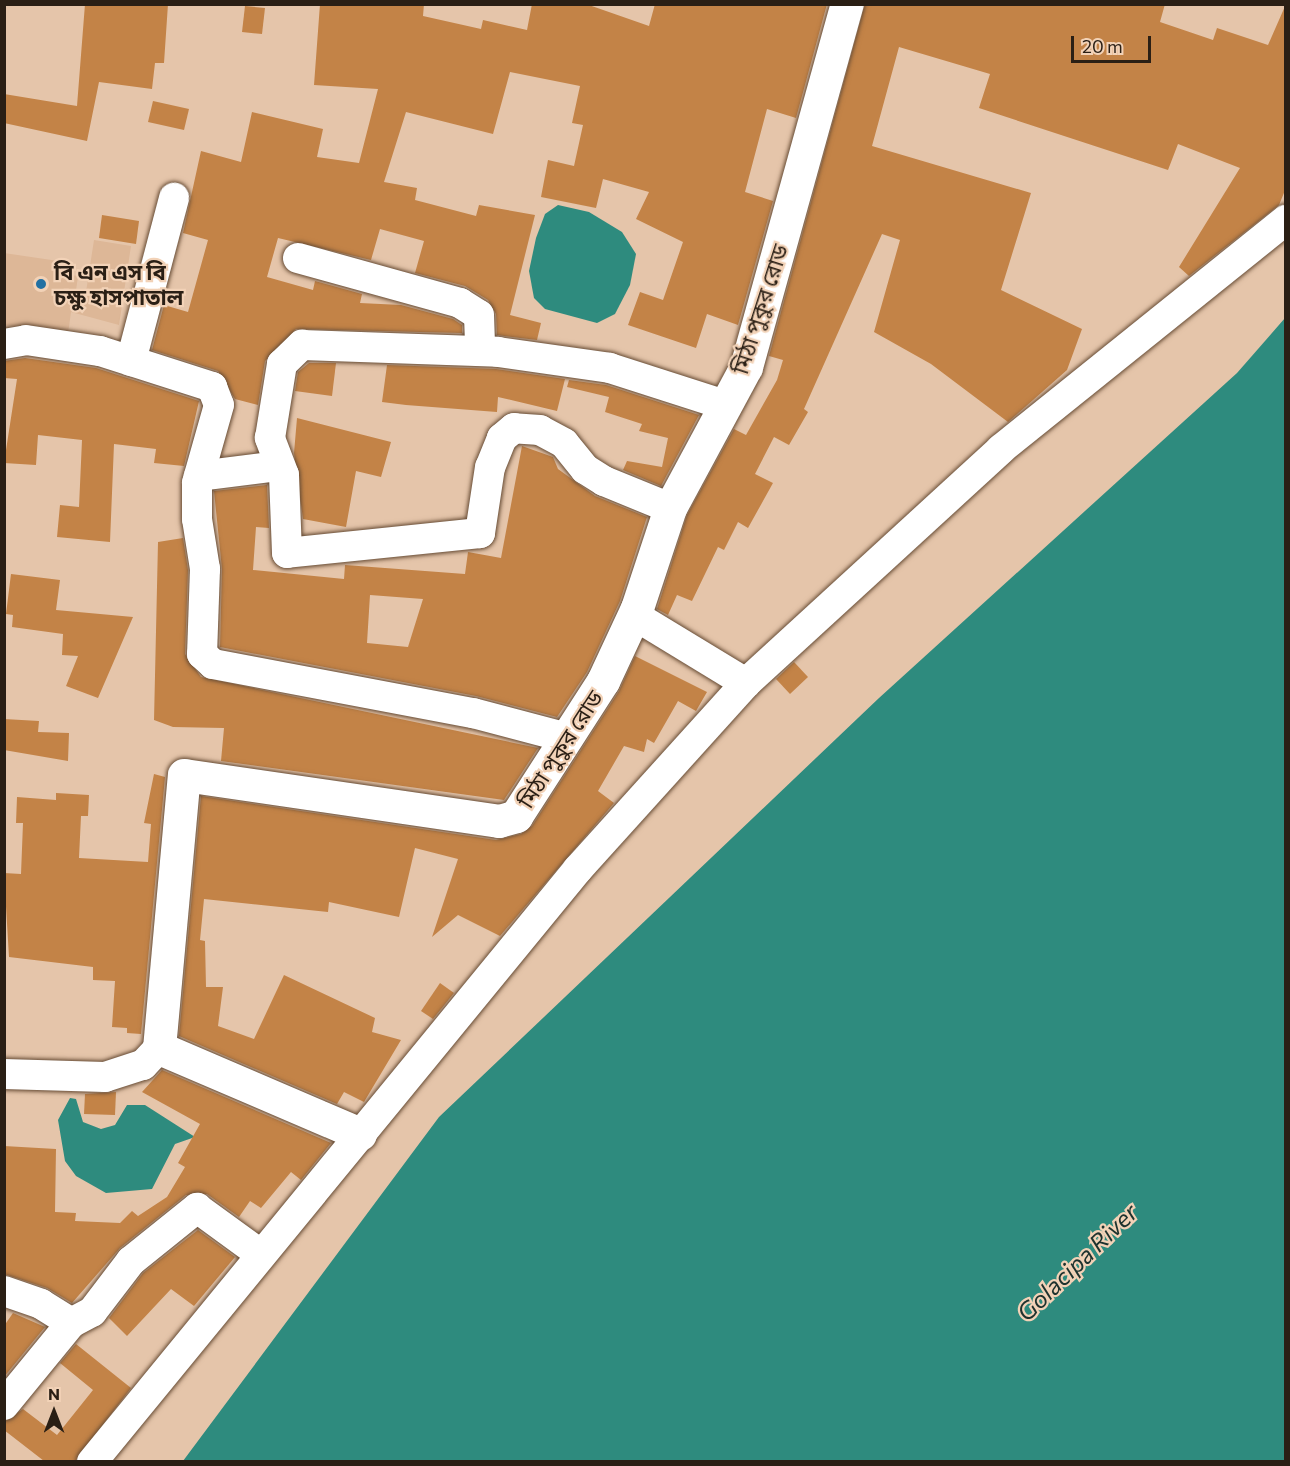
<!DOCTYPE html>
<meta charset="utf-8">
<style>
body{margin:0}
#map{position:relative;width:1290px;height:1466px;overflow:hidden;background:#e5c5aa;font-family:Commissioner,"Noto Sans Bengali",sans-serif}
div>[style]{position:absolute}
.built>*{inset:0;background:#ddb797}
.water>*{inset:0;background:#2e8b7e}
.building>*{inset:0;background:#c38347}
.roads{filter:drop-shadow(0 0 2px #664b34) drop-shadow(0 0 2px #664b34)}
.street>*{height:30px;margin:-15px;padding:0 15px;transform-origin:15px;border-radius:15px;background:#fff}
.secondary>*{height:33px;margin:-16.5px;padding:0 16.5px;transform-origin:16.5px;border-radius:16.5px;background:#fff}
.dots>*{width:16px;height:16px;translate:-50% -50%;box-sizing:border-box;border:3px solid #f2d2b7;border-radius:50%}
span{translate:-50% -50%;white-space:nowrap;text-align:center;line-height:1.15;-webkit-text-stroke:4.5px #f2d2b7;paint-order:stroke}
.poi-label{font-size:22px;color:#2a1f15;font-weight:700}
.left{translate:0 -50%;text-align:left}
.street-label{font-size:22px;color:#2a1f15}
.water-label{font-size:24px;color:#1d322e;font-style:italic}
.frame{position:absolute;inset:0;border:6px solid #2a1f15;pointer-events:none}
.north{position:absolute;left:24px;top:1382px;width:60px;height:60px;-webkit-text-stroke:4px #f2d2b7;paint-order:stroke;rotate:0deg;font-size:16px;font-weight:700;line-height:24px;text-align:center;color:#2a1f15}
.north::after{content:'';display:block;margin:auto;width:21px;height:27px;background:#2a1f15;clip-path:polygon(50% 0,100% 100%,50% 72%,0 100%)}
.scale{position:absolute;left:1071px;top:36px;width:80px;height:27px;box-sizing:border-box;border:3px solid #2a1f15;border-top:0;padding-left:8px;font-size:18px;line-height:21px;white-space:nowrap;color:#2a1f15;-webkit-text-stroke:4px #f2d2b7;paint-order:stroke}
</style>
<div id="map">
<div class="built">
<i style="clip-path:polygon(94px 240px,131px 246px,119px 325px,71px 312px,68px 334px,5px 325px,4px 253px,65px 262px,63px 274px,78px 276px,76px 291px,86px 292px)"></i>
</div>
<div class="water">
<i style="clip-path:polygon(558px 205px,589px 212px,622px 232px,636px 254px,630px 285px,615px 314px,597px 323px,545px 309px,534px 298px,529px 271px,536px 238px,545px 214px)"></i>
<i style="clip-path:polygon(1285px 318px,1285px 1461px,183px 1461px,439px 1117px,879px 698px,1237px 373px)"></i>
<i style="clip-path:polygon(70px 1098px,76px 1099px,83px 1122px,101px 1129px,115px 1125px,127px 1105px,145px 1105px,195px 1137px,175px 1144px,152px 1189px,106px 1193px,76px 1176px,65px 1161px,58px 1120px)"></i>
</div>
<div class="building">
<i style="clip-path:polygon(85px 4px,168px 4px,164px 63px,155px 63px,152px 89px,99px 82px,87px 141px,4px 123px,4px 94px,77px 106px)"></i>
<i style="clip-path:polygon(320px 4px,424px 4px,423px 16px,481px 29px,483px 20px,527px 30px,532px 4px,586px 4px,649px 26px,655px 4px,827px 4px,796px 118px,767px 109px,745px 192px,773px 201px,738px 325px,707px 314px,696px 348px,628px 325px,640px 292px,663px 300px,683px 242px,636px 219px,649px 192px,603px 179px,596px 208px,541px 197px,548px 160px,574px 166px,583px 125px,572px 123px,580px 86px,510px 72px,493px 134px,406px 112px,384px 182px,417px 188px,415px 200px,476px 216px,479px 205px,535px 215px,510px 315px,541px 323px,537px 340px,497px 335px,496px 314px,488px 300px,465px 286px,415px 273px,424px 241px,380px 229px,371px 260px,278px 238px,267px 277px,313px 290px,315px 281px,362px 294px,360px 303px,401px 305px,453px 319px,462px 325px,462px 333px,296px 329px,265px 361px,258px 405px,235px 399px,218px 371px,152px 350px,164px 305px,188px 312px,208px 240px,183px 233px,201px 151px,241px 162px,252px 112px,323px 129px,317px 157px,359px 163px,378px 89px,314px 85px)"></i>
<i style="clip-path:polygon(865px 4px,1165px 4px,1160px 22px,1213px 40px,1217px 28px,1268px 45px,1286px 4px,1286px 188px,1279px 205px,1189px 276px,1179px 267px,1240px 168px,1178px 144px,1168px 170px,979px 108px,990px 74px,899px 47px,872px 146px,1031px 193px,1001px 290px,1082px 329px,1067px 370px,1008px 422px,931px 364px,874px 332px,900px 240px,882px 234px,804px 409px,808px 412px,789px 445px,774px 437px,755px 474px,773px 483px,748px 528px,738px 522px,724px 550px,718px 547px,692px 601px,677px 595px,668px 615px,657px 609px,687px 515px,734px 429px,746px 435px,777px 380px,783px 360px,769px 356px)"></i>
<i style="clip-path:polygon(245px 6px,265px 8px,262px 34px,242px 32px)"></i>
<i style="clip-path:polygon(153px 101px,189px 109px,184px 130px,148px 122px)"></i>
<i style="clip-path:polygon(102px 215px,139px 221px,136px 244px,99px 238px)"></i>
<i style="clip-path:polygon(25px 358px,96px 368px,199px 401px,184px 466px,154px 463px,156px 449px,114px 444px,110px 542px,57px 537px,60px 505px,79px 507px,82px 440px,38px 435px,36px 465px,4px 463px,17px 379px,4px 378px,4px 361px)"></i>
<i style="clip-path:polygon(309px 363px,336px 363px,332px 396px,295px 391px,298px 372px)"></i>
<i style="clip-path:polygon(387px 365px,496px 369px,565px 379px,557px 411px,498px 397px,497px 412px,406px 405px,382px 402px)"></i>
<i style="clip-path:polygon(569px 380px,606px 385px,699px 415px,661px 486px,623px 470px,627px 461px,662px 467px,668px 438px,639px 431px,642px 424px,605px 412px,609px 397px,567px 387px)"></i>
<i style="clip-path:polygon(297px 418px,391px 442px,381px 477px,356px 471px,346px 527px,303px 519px,294px 453px)"></i>
<i style="clip-path:polygon(evenodd,522px 446px,553px 457px,558px 469px,595px 496px,647px 517px,620px 601px,587px 672px,557px 717px,476px 696px,220px 647px,222px 569px,214px 491px,267px 485px,269px 528px,256px 527px,253px 570px,344px 579px,345px 565px,465px 574px,468px 552px,501px 558px,522px 446px,370px 595px,423px 599px,408px 647px,367px 643px,370px 595px)"></i>
<i style="clip-path:polygon(183px 538px,188px 570px,185px 654px,201px 677px,538px 748px,504px 800px,221px 761px,224px 728px,173px 727px,154px 720px,158px 542px)"></i>
<i style="clip-path:polygon(11px 574px,60px 580px,56px 610px,133px 617px,98px 698px,66px 686px,78px 656px,62px 655px,63px 634px,12px 627px,13px 615px,6px 614px)"></i>
<i style="clip-path:polygon(635px 656px,707px 692px,696px 711px,678px 701px,654px 743px,647px 739px,644px 752px,624px 746px,598px 791px,614px 803px,500px 936px,458px 915px,432px 937px,458px 859px,415px 848px,399px 917px,329px 902px,328px 912px,204px 899px,200px 940px,205px 941px,206px 987px,223px 987px,218px 1026px,254px 1039px,284px 975px,375px 1018px,372px 1032px,401px 1040px,364px 1102px,344px 1092px,337px 1104px,179px 1036px,201px 796px,496px 840px,521px 834px,532px 826px,619px 691px)"></i>
<i style="clip-path:polygon(794px 662px,808px 677px,790px 694px,776px 679px)"></i>
<i style="clip-path:polygon(4px 719px,39px 721px,38px 732px,69px 733px,68px 761px,4px 750px)"></i>
<i style="clip-path:polygon(154px 774px,165px 777px,141px 1034px,127px 1033px,127px 1028px,112px 1027px,115px 981px,93px 980px,93px 967px,9px 957px,4px 873px,21px 874px,23px 823px,16px 823px,17px 797px,56px 800px,56px 793px,89px 795px,88px 816px,81px 816px,79px 858px,148px 862px,151px 824px,144px 823px)"></i>
<i style="clip-path:polygon(440px 983px,454px 993px,433px 1019px,421px 1011px)"></i>
<i style="clip-path:polygon(162px 1070px,331px 1143px,301px 1180px,291px 1172px,261px 1208px,250px 1201px,239px 1217px,207px 1194px,186px 1195px,120px 1248px,72px 1303px,47px 1288px,4px 1274px,4px 1146px,56px 1149px,55px 1212px,76px 1213px,75px 1221px,120px 1223px,132px 1211px,138px 1216px,167px 1197px,185px 1167px,178px 1163px,200px 1124px,142px 1092px)"></i>
<i style="clip-path:polygon(116px 1092px,115px 1115px,84px 1114px,85px 1094px)"></i>
<i style="clip-path:polygon(198px 1230px,235px 1257px,194px 1306px,171px 1289px,127px 1336px,109px 1318px,143px 1273px)"></i>
<i style="clip-path:polygon(13px 1313px,45px 1327px,4px 1377px,4px 1326px)"></i>
<i style="clip-path:polygon(76px 1344px,131px 1388px,75px 1461px,44px 1461px,4px 1430px,4px 1422px,23px 1409px,57px 1435px,93px 1390px,60px 1363px)"></i>
</div>
<div class="roads">
<div class="street">
<i style="left:298px;top:258px;width:168px;rotate:15.5deg"></i>
<i style="left:460px;top:303px;width:22px;rotate:32deg"></i>
<i style="left:479px;top:315px;width:36px;rotate:88deg"></i>
<i style="left:4px;top:344px;width:22px;rotate:-10deg"></i>
<i style="left:26px;top:340px;width:75px;rotate:8.5deg"></i>
<i style="left:100px;top:351px;width:118px;rotate:17.8deg"></i>
<i style="left:212px;top:387px;width:19px;rotate:69deg"></i>
<i style="left:219px;top:405px;width:81px;rotate:105.8deg"></i>
<i style="left:197px;top:483px;width:36px;rotate:90deg"></i>
<i style="left:197px;top:519px;width:51px;rotate:80.9deg"></i>
<i style="left:205px;top:569px;width:85px;rotate:92deg"></i>
<i style="left:202px;top:654px;width:15px;rotate:42deg"></i>
<i style="left:213px;top:664px;width:265px;rotate:10.7deg"></i>
<i style="left:473px;top:713px;width:94px;rotate:14.8deg"></i>
<i style="left:131px;top:361px;width:169px;rotate:-75.2deg"></i>
<i style="left:199px;top:476px;width:80px;rotate:-7.2deg"></i>
<i style="left:670px;top:508px;width:71px;rotate:-157.8deg"></i>
<i style="left:604px;top:481px;width:22px;rotate:-148deg"></i>
<i style="left:585px;top:469px;width:33px;rotate:-129deg"></i>
<i style="left:564px;top:443px;width:27px;rotate:-152deg"></i>
<i style="left:540px;top:430px;width:26px;rotate:-176deg"></i>
<i style="left:514px;top:428px;width:16px;rotate:140deg"></i>
<i style="left:502px;top:438px;width:31px;rotate:112deg"></i>
<i style="left:490px;top:467px;width:67px;rotate:98.6deg"></i>
<i style="left:480px;top:533px;width:194px;rotate:174.1deg"></i>
<i style="left:287px;top:553px;width:78px;rotate:-92.2deg"></i>
<i style="left:284px;top:475px;width:40px;rotate:-111deg"></i>
<i style="left:270px;top:438px;width:75px;rotate:-80.8deg"></i>
<i style="left:282px;top:364px;width:28px;rotate:-44deg"></i>
<i style="left:302px;top:345px;width:196px;rotate:2deg"></i>
<i style="left:498px;top:352px;width:113px;rotate:8.1deg"></i>
<i style="left:610px;top:368px;width:118px;rotate:17.8deg"></i>
<i style="left:634px;top:615px;width:131px;rotate:31.3deg"></i>
<i style="left:4px;top:1074px;width:101px;rotate:1.7deg"></i>
<i style="left:105px;top:1077px;width:40px;rotate:-18deg"></i>
<i style="left:143px;top:1065px;width:23px;rotate:-47deg"></i>
<i style="left:4px;top:1291px;width:39px;rotate:19deg"></i>
<i style="left:41px;top:1304px;width:36px;rotate:32deg"></i>
<i style="left:4px;top:1405px;width:106px;rotate:-50.7deg"></i>
<i style="left:71px;top:1323px;width:24px;rotate:-28deg"></i>
<i style="left:92px;top:1312px;width:64px;rotate:-52.6deg"></i>
<i style="left:131px;top:1261px;width:85px;rotate:-38.8deg"></i>
<i style="left:197px;top:1208px;width:78px;rotate:36.1deg"></i>
<i style="left:92px;top:1462px;width:767px;rotate:-50.66deg"></i>
<i style="left:578px;top:869px;width:251px;rotate:-47.9deg"></i>
<i style="left:746px;top:683px;width:346px;rotate:-42.5deg"></i>
<i style="left:1001px;top:449px;width:366px;rotate:-38.8deg"></i>
</div>
<div class="secondary">
<i style="left:360px;top:1134px;width:219px;rotate:-156.8deg"></i>
<i style="left:159px;top:1048px;width:274px;rotate:-84.8deg"></i>
<i style="left:184px;top:775px;width:318px;rotate:8.3deg"></i>
<i style="left:499px;top:821px;width:18px;rotate:-16deg"></i>
<i style="left:516px;top:816px;width:161px;rotate:-57.2deg"></i>
<i style="left:603px;top:681px;width:81px;rotate:-65deg"></i>
<i style="left:637px;top:608px;width:105px;rotate:-71.7deg"></i>
<i style="left:670px;top:508px;width:160px;rotate:-61.7deg"></i>
<i style="left:746px;top:367px;width:377px;rotate:-74.5deg"></i>
</div>
</div>
<div class="dots">
<i style="left:41px;top:284px;background:#2270a2"></i>
</div>
<div class="poi-label">
<span class="left" style="left:54px;top:284px">বি এন এস বি<br>চক্ষু হাসপাতাল</span>
</div>
<div class="street-label">
<span style="left:760px;top:309px;rotate:-72deg">মিঠা পুকুর রোড</span>
<span style="left:560px;top:749px;rotate:-57deg">মিঠা পুকুর রোড</span>
</div>
<div class="water-label">
<span style="left:1077px;top:1262px;rotate:-44deg">Golacipa River</span>
</div>
<div class="frame"></div>
<div class="north">N</div>
<div class="scale">20 m</div>
</div>
